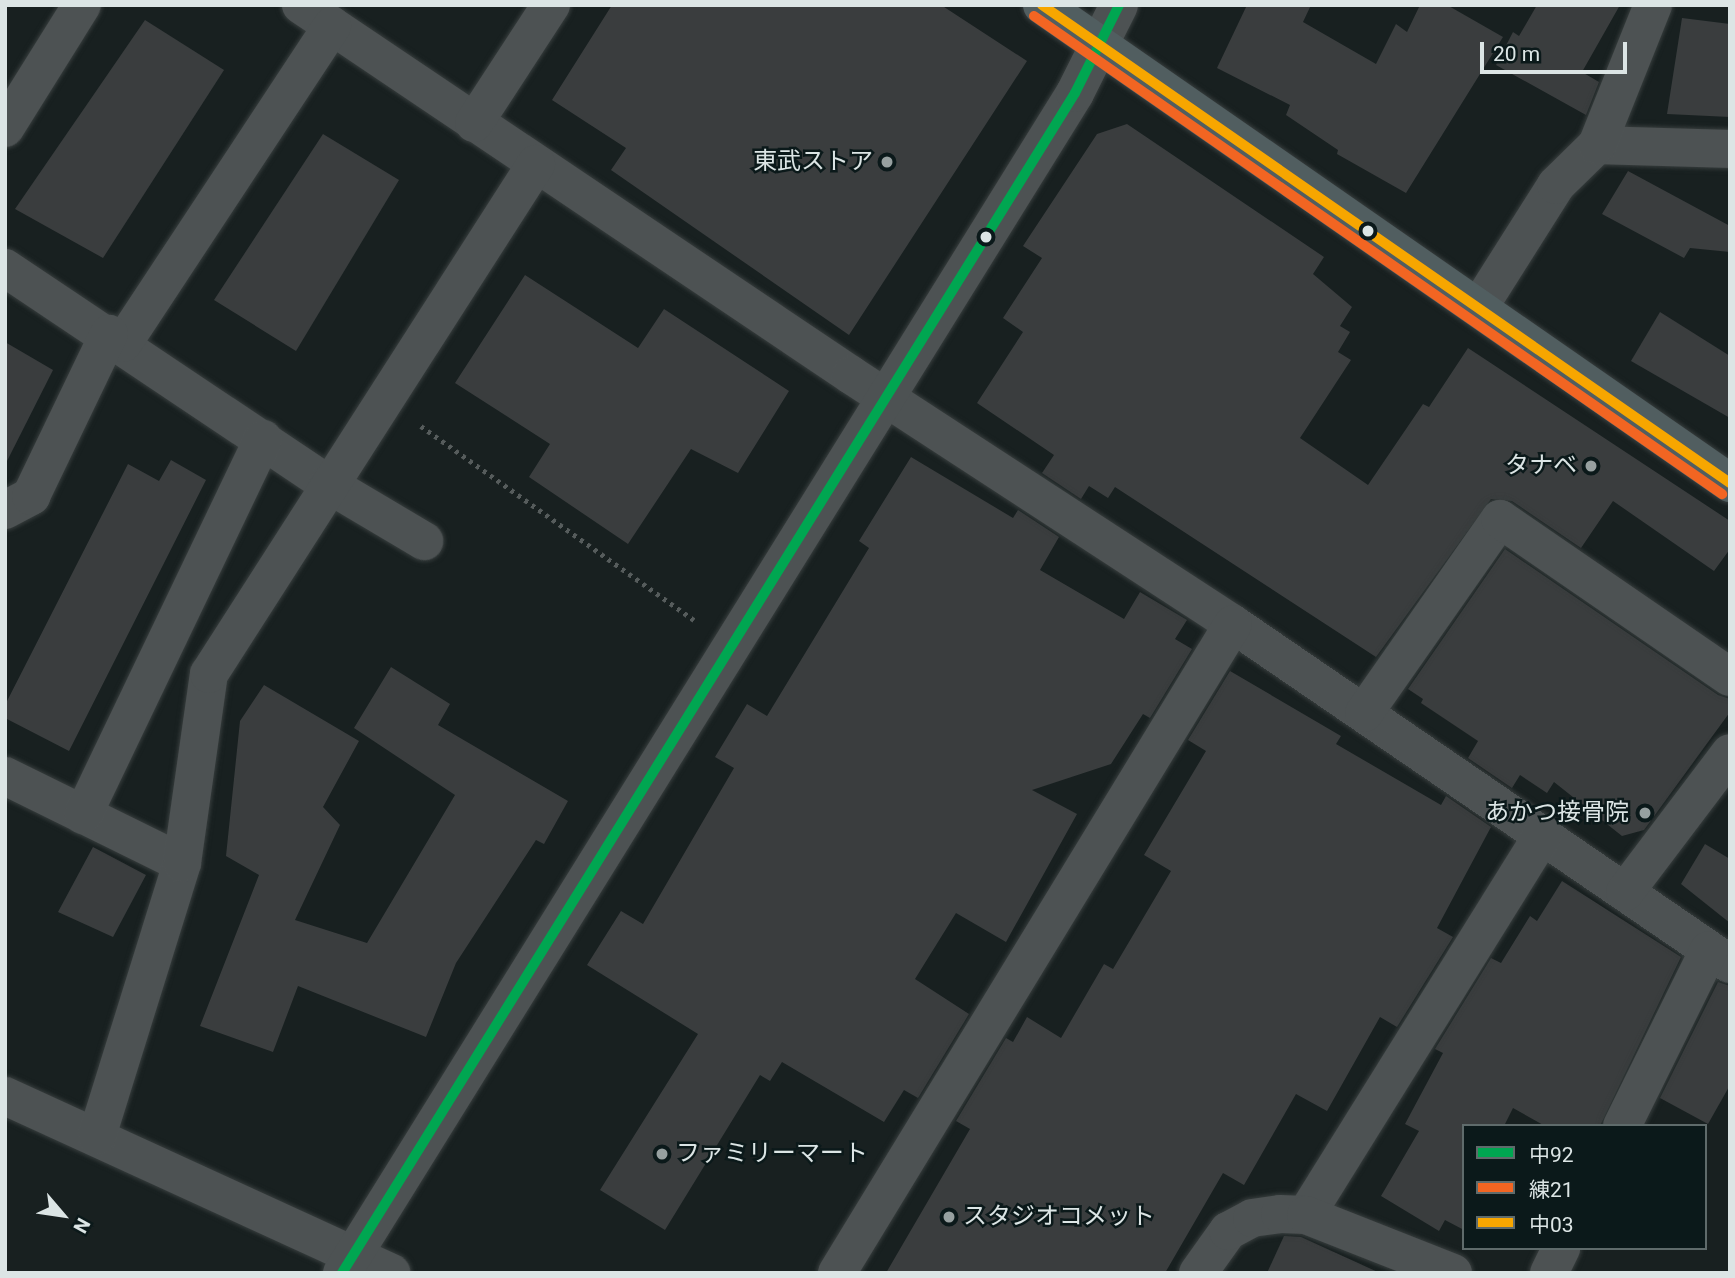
<!DOCTYPE html>
<meta charset="utf-8">
<style>
body{margin:0}
#map{position:relative;width:1735px;height:1278px;overflow:hidden;background:#182020;font-family:Roboto,"Noto Sans JP",sans-serif}
div>[style]{position:absolute}
.building>*{inset:0;background:#3a3d3e}
.path>*{height:4.5px;margin-top:-2.25px;transform-origin:0;background:repeating-linear-gradient(90deg,#565c5c 0 3.5px,transparent 0 8.5px)}
.roads{filter:drop-shadow(0 0 2px #373d3d) drop-shadow(0 0 2px #373d3d)}
.minor>*{height:38px;margin:-19px;padding:0 19px;transform-origin:19px;border-radius:19px;background:#4d5253}
.major>*{height:38px;margin:-19px;padding:0 19px;transform-origin:19px;border-radius:19px;background:#515e60}
.bus-1>*{height:10px;margin:-5px;padding:0 5px;transform-origin:5px;border-radius:5px;background:#00a651}
.bus-2>*{height:10px;margin:-5px;padding:0 5px;transform-origin:5px;border-radius:5px;background:#f26522}
.bus-3>*{height:10px;margin:-5px;padding:0 5px;transform-origin:5px;border-radius:5px;background:#f7a600}
.dots>*{width:19px;height:19px;translate:-50% -50%;box-sizing:border-box;border:4px solid #0b191a;border-radius:50%}
span{translate:-50% -50%;white-space:nowrap;text-align:center;line-height:1.15;-webkit-text-stroke:5px #0b191a;paint-order:stroke}
.poi-label{font-size:24px;color:#dce5e5}
.right{translate:-100% -50%;text-align:right}
.left{translate:0 -50%;text-align:left}
.frame{position:absolute;inset:0;border:7px solid #dce5e5;pointer-events:none}
.legend{position:absolute;left:1462px;top:1124px;width:245px;height:126px;box-sizing:border-box;background:#0b191a;border:2px solid #5f6b6b;margin:0;padding:9px 12px;list-style:none;font-size:21px;color:#dce5e5}
.legend li{display:flex;align-items:center;gap:14px;height:35px}
.legend b{width:35px;border:2px solid #5f6b6b}
.north{position:absolute;left:28px;top:1180px;width:70px;height:70px;-webkit-text-stroke:5px #0b191a;paint-order:stroke;rotate:119deg;font-size:19px;font-weight:700;line-height:28px;text-align:center;color:#dce5e5}
.north::after{content:'';display:block;margin:auto;width:24px;height:32px;background:#dce5e5;clip-path:polygon(50% 0,100% 100%,50% 72%,0 100%)}
.scale{position:absolute;left:1480px;top:42px;width:147px;height:32px;box-sizing:border-box;border:4px solid #dce5e5;border-top:0;padding-left:9px;font-size:21px;line-height:24px;white-space:nowrap;color:#dce5e5;-webkit-text-stroke:5px #0b191a;paint-order:stroke}
</style>
<div id="map">
<div class="building">
<i style="clip-path:polygon(612px 5px,941px 5px,1027px 61px,849px 335px,611px 170px,626px 148px,552px 100px)"></i>
<i style="clip-path:polygon(1247px 5px,1311px 5px,1303px 22px,1376px 64px,1396px 24px,1407px 32px,1420px 5px,1447px 5px,1503px 37px,1406px 193px,1337px 154px,1338px 150px,1286px 115px,1290px 105px,1217px 68px)"></i>
<i style="clip-path:polygon(1537px 5px,1620px 5px,1582px 72px,1599px 82px,1586px 115px,1496px 65px,1513px 32px,1519px 36px)"></i>
<i style="clip-path:polygon(1682px 18px,1730px 24px,1730px 117px,1667px 114px)"></i>
<i style="clip-path:polygon(145px 20px,224px 70px,103px 258px,15px 209px)"></i>
<i style="clip-path:polygon(1127px 124px,1324px 257px,1313px 274px,1352px 307px,1340px 326px,1350px 332px,1338px 352px,1351px 360px,1300px 438px,1368px 485px,1423px 404px,1429px 407px,1468px 348px,1730px 521px,1730px 549px,1714px 571px,1613px 501px,1581px 548px,1512px 501px,1491px 499px,1376px 657px,1115px 487px,1108px 498px,1089px 486px,1081px 499px,1042px 473px,1054px 455px,977px 403px,1023px 332px,1003px 318px,1042px 258px,1023px 246px,1097px 134px)"></i>
<i style="clip-path:polygon(323px 134px,399px 180px,296px 351px,214px 300px)"></i>
<i style="clip-path:polygon(1628px 171px,1730px 226px,1730px 252px,1690px 248px,1684px 258px,1602px 214px)"></i>
<i style="clip-path:polygon(525px 275px,638px 348px,664px 309px,789px 391px,738px 473px,691px 449px,628px 544px,529px 477px,550px 444px,455px 383px)"></i>
<i style="clip-path:polygon(1660px 312px,1730px 356px,1730px 418px,1631px 361px)"></i>
<i style="clip-path:polygon(5px 342px,53px 370px,5px 465px)"></i>
<i style="clip-path:polygon(911px 457px,1013px 518px,1018px 510px,1059px 537px,1040px 570px,1124px 619px,1140px 592px,1187px 620px,1175px 639px,1192px 649px,1150px 718px,1143px 714px,1111px 764px,1032px 790px,1077px 814px,1006px 942px,956px 913px,915px 979px,969px 1014px,918px 1098px,904px 1090px,884px 1122px,782px 1062px,770px 1081px,760px 1075px,665px 1230px,600px 1190px,698px 1034px,587px 965px,621px 911px,643px 924px,734px 768px,715px 757px,747px 704px,767px 716px,869px 548px,859px 541px)"></i>
<i style="clip-path:polygon(171px 460px,206px 480px,69px 751px,5px 718px,5px 705px,128px 464px,159px 481px)"></i>
<i style="clip-path:polygon(1505px 549px,1718px 695px,1730px 699px,1730px 712px,1644px 830px,1622px 836px,1554px 782px,1547px 793px,1520px 775px,1512px 788px,1468px 758px,1478px 741px,1421px 703px,1423px 699px,1408px 689px)"></i>
<i style="clip-path:polygon(391px 667px,450px 704px,438px 725px,568px 801px,544px 844px,536px 840px,456px 963px,426px 1037px,298px 986px,273px 1052px,200px 1026px,259px 875px,226px 856px,240px 721px,264px 685px,359px 741px,323px 807px,340px 825px,295px 920px,367px 943px,455px 795px,354px 728px)"></i>
<i style="clip-path:polygon(1230px 671px,1341px 736px,1336px 744px,1441px 805px,1446px 796px,1491px 827px,1437px 928px,1453px 937px,1397px 1027px,1380px 1017px,1327px 1111px,1296px 1094px,1244px 1185px,1223px 1173px,1165px 1273px,886px 1273px,970px 1129px,956px 1121px,1006px 1038px,1013px 1042px,1027px 1017px,1061px 1038px,1104px 964px,1113px 969px,1171px 871px,1144px 855px,1206px 751px,1188px 740px)"></i>
<i style="clip-path:polygon(1705px 844px,1730px 859px,1730px 923px,1681px 884px)"></i>
<i style="clip-path:polygon(93px 847px,146px 875px,113px 937px,58px 912px)"></i>
<i style="clip-path:polygon(1562px 881px,1681px 957px,1600px 1126px,1545px 1126px,1513px 1108px,1504px 1126px,1464px 1126px,1464px 1230px,1445px 1220px,1439px 1231px,1381px 1196px,1419px 1131px,1405px 1124px,1443px 1053px,1435px 1049px,1491px 958px,1501px 963px,1530px 916px,1537px 921px)"></i>
<i style="clip-path:polygon(1718px 982px,1730px 986px,1730px 1085px,1708px 1124px,1660px 1098px)"></i>
<i style="clip-path:polygon(1284px 1236px,1301px 1237px,1380px 1273px,1267px 1273px)"></i>
</div>
<div class="path">
<i style="left:421px;top:426px;width:335px;rotate:35.4deg"></i>
</div>
<div class="roads">
<div class="minor">
<i style="left:301px;top:5px;width:663px;rotate:33.93deg"></i>
<i style="left:851px;top:375px;width:456px;rotate:33.1deg"></i>
<i style="left:1233px;top:624px;width:602px;rotate:34.38deg"></i>
<i style="left:474px;top:123px;width:141px;rotate:-56.9deg"></i>
<i style="left:5px;top:128px;width:145px;rotate:-58deg"></i>
<i style="left:1597px;top:145px;width:133px;rotate:1.7deg"></i>
<i style="left:5px;top:268px;width:389px;rotate:33.8deg"></i>
<i style="left:328px;top:484px;width:112px;rotate:30.7deg"></i>
<i style="left:1479px;top:307px;width:144px;rotate:-57.7deg"></i>
<i style="left:1556px;top:185px;width:57px;rotate:-44.3deg"></i>
<i style="left:1597px;top:145px;width:151px;rotate:-68.2deg"></i>
<i style="left:123px;top:343px;width:380px;rotate:-56.6deg"></i>
<i style="left:5px;top:510px;width:30px;rotate:-28deg"></i>
<i style="left:31px;top:496px;width:180px;rotate:-64.3deg"></i>
<i style="left:1364px;top:713px;width:237px;rotate:-55deg"></i>
<i style="left:1500px;top:519px;width:279px;rotate:34.5deg"></i>
<i style="left:5px;top:776px;width:197px;rotate:26.2deg"></i>
<i style="left:83px;top:815px;width:417px;rotate:-64.4deg"></i>
<i style="left:1625px;top:892px;width:174px;rotate:-52.9deg"></i>
<i style="left:5px;top:1096px;width:425px;rotate:24.6deg"></i>
<i style="left:1622px;top:1126px;width:196px;rotate:-63.7deg"></i>
<i style="left:97px;top:1136px;width:286px;rotate:-72.7deg"></i>
<i style="left:182px;top:863px;width:191px;rotate:-81.9deg"></i>
<i style="left:209px;top:674px;width:606px;rotate:-57.33deg"></i>
<i style="left:1306px;top:1215px;width:449px;rotate:-58.1deg"></i>
<i style="left:342px;top:1273px;width:1389px;rotate:-58.15deg"></i>
<i style="left:1075px;top:93px;width:98px;rotate:-63.4deg"></i>
<i style="left:837px;top:1273px;width:760px;rotate:-58.61deg"></i>
<i style="left:1198px;top:1273px;width:52px;rotate:-54.5deg"></i>
<i style="left:1228px;top:1231px;width:27px;rotate:-28deg"></i>
<i style="left:1252px;top:1218px;width:28px;rotate:-8deg"></i>
<i style="left:1280px;top:1214px;width:26px;rotate:2deg"></i>
<i style="left:1306px;top:1215px;width:158px;rotate:21.5deg"></i>
<i style="left:1549px;top:1273px;width:28px;rotate:-64deg"></i>
</div>
<div class="major">
<i style="left:1042px;top:5px;width:838px;rotate:34.79deg"></i>
</div>
</div>
<div class="bus-1">
<i style="left:342px;top:1273px;width:1389px;rotate:-58.15deg"></i>
<i style="left:1075px;top:93px;width:98px;rotate:-63.4deg"></i>
</div>
<div class="bus-2">
<i style="left:1034px;top:16px;width:838px;rotate:34.79deg"></i>
</div>
<div class="bus-3">
<i style="left:1042px;top:5px;width:838px;rotate:34.79deg"></i>
</div>
<div class="dots">
<i style="left:887px;top:162px;background:#97a0a0"></i>
<i style="left:1368px;top:231px;background:#dce5e5"></i>
<i style="left:986px;top:237px;background:#dce5e5"></i>
<i style="left:1591px;top:466px;background:#97a0a0"></i>
<i style="left:1645px;top:813px;background:#97a0a0"></i>
<i style="left:662px;top:1154px;background:#97a0a0"></i>
<i style="left:949px;top:1217px;background:#97a0a0"></i>
</div>
<div class="poi-label">
<span class="right" style="left:873px;top:162px">東武ストア</span>
<span class="right" style="left:1577px;top:466px">タナベ</span>
<span class="right" style="left:1629px;top:813px">あかつ接骨院</span>
<span class="left" style="left:676px;top:1154px">ファミリーマート</span>
<span class="left" style="left:963px;top:1217px">スタジオコメット</span>
</div>
<div class="frame"></div>
<ul class="legend">
<li><b style="height:9px;background:#00a651"></b>中92</li>
<li><b style="height:9px;background:#f26522"></b>練21</li>
<li><b style="height:9px;background:#f7a600"></b>中03</li>
</ul>
<div class="north">N</div>
<div class="scale">20 m</div>
</div>
